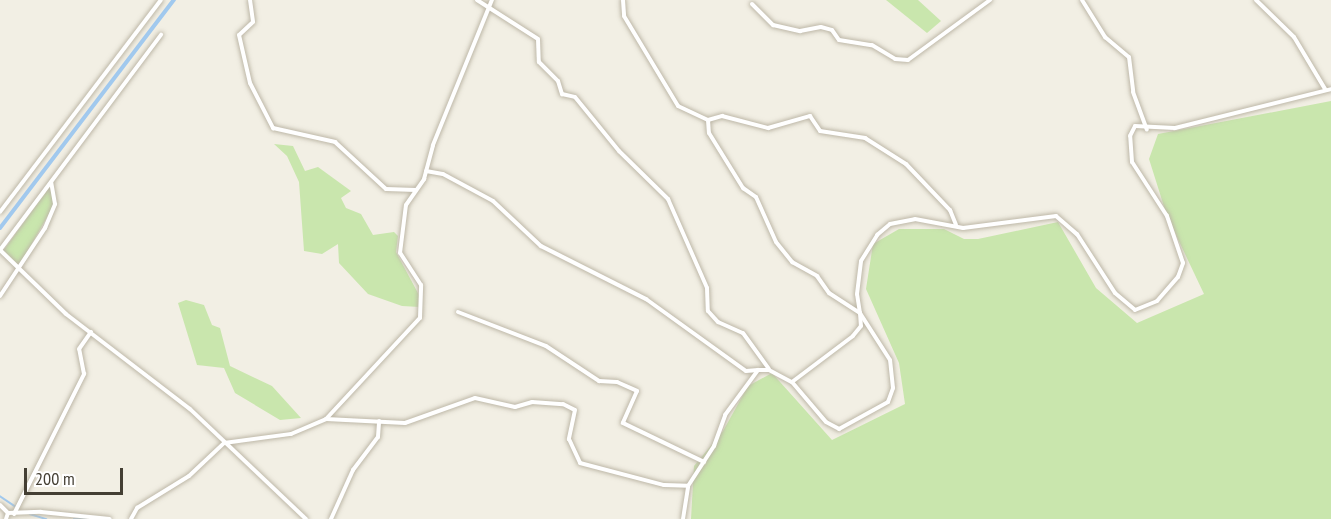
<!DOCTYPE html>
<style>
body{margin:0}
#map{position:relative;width:1331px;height:519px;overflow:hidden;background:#f2efe4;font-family:"PT Sans Narrow",sans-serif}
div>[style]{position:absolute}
.green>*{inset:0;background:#c9e6ad}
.stream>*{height:1.5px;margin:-0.75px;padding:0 0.75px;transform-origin:0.75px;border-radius:0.75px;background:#a1c9ee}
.canal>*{height:4px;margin:-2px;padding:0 2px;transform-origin:2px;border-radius:2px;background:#a1c9ee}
.roads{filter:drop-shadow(0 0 2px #bdb7a7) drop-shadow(0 0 2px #bdb7a7)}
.street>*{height:4px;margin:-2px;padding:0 2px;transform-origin:2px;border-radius:2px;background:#fff}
span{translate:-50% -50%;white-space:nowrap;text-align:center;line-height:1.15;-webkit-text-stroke:5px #fff;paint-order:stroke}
.scale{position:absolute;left:24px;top:468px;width:99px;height:27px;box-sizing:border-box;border:3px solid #443f34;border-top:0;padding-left:8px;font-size:18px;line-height:21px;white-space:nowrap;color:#443f34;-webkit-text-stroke:4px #fff;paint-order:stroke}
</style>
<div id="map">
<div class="green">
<i style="clip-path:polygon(886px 0,918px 0,941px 21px,927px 33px)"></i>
<i style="clip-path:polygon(1331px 101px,1331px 519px,691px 519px,694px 466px,723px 431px,748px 386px,772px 373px,832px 440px,905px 404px,899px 363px,866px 289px,873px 244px,899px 229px,944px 229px,964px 239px,978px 239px,1058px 222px,1096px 288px,1137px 323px,1204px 294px,1167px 216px,1149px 159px,1158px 134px)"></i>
<i style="clip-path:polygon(274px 144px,293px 146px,305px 171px,318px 167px,351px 191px,341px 198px,346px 208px,361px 214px,373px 235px,394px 232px,398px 236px,396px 252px,419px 295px,420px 307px,402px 306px,368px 294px,339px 263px,338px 244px,322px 254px,304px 251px,299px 182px,287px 156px)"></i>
<i style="clip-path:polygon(51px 185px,54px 205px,19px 266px,3px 251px)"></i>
<i style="clip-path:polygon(186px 300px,204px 305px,212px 325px,220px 328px,230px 366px,272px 386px,301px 418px,280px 420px,235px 393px,224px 368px,197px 365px,178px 303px)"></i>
</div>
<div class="stream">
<i style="left:0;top:496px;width:18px;rotate:34deg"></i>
<i style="left:30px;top:514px;width:17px;rotate:17deg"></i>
<i style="left:74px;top:519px;width:12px"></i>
</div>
<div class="canal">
<i style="left:0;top:228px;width:287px;rotate:-52.7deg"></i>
</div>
<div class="roads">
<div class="street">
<i style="left:250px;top:0;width:22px;rotate:82deg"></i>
<i style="left:253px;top:22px;width:19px;rotate:137deg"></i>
<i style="left:239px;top:35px;width:49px;rotate:77.1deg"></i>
<i style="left:250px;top:83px;width:51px;rotate:62.9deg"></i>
<i style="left:273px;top:128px;width:64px;rotate:12.7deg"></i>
<i style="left:335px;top:142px;width:69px;rotate:42.7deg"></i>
<i style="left:386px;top:189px;width:30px;rotate:2deg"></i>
<i style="left:477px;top:0;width:72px;rotate:32.6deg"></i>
<i style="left:538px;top:39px;width:23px;rotate:88deg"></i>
<i style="left:539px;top:62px;width:27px;rotate:45deg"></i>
<i style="left:558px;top:81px;width:14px;rotate:73deg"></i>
<i style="left:562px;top:94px;width:13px;rotate:13deg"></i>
<i style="left:575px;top:97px;width:70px;rotate:50.8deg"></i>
<i style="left:619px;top:151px;width:69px;rotate:44.4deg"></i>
<i style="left:668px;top:199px;width:97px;rotate:66.3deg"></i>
<i style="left:707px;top:288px;width:23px;rotate:88deg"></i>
<i style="left:708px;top:311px;width:15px;rotate:48deg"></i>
<i style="left:718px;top:322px;width:27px;rotate:24deg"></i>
<i style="left:743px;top:333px;width:44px;rotate:54.2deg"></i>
<i style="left:623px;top:0;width:16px;rotate:86deg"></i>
<i style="left:624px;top:16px;width:105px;rotate:59deg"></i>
<i style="left:678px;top:106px;width:33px;rotate:25deg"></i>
<i style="left:708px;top:120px;width:13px;rotate:86deg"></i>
<i style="left:709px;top:133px;width:65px;rotate:58.3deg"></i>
<i style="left:743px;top:188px;width:16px;rotate:35deg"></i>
<i style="left:756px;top:197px;width:49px;rotate:66deg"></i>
<i style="left:776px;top:242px;width:26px;rotate:51deg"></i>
<i style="left:792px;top:262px;width:29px;rotate:29deg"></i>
<i style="left:817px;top:276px;width:21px;rotate:55deg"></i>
<i style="left:829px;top:293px;width:37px;rotate:33deg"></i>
<i style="left:860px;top:313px;width:13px;rotate:86deg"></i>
<i style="left:861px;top:326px;width:13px;rotate:129deg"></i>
<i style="left:853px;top:336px;width:76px;rotate:143deg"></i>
<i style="left:1082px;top:0;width:44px;rotate:58.1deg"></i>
<i style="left:1105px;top:37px;width:31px;rotate:40deg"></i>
<i style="left:1129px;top:57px;width:35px;rotate:83deg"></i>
<i style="left:1133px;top:92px;width:40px;rotate:69.8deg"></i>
<i style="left:1256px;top:0;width:53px;rotate:44.2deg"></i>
<i style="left:1294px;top:37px;width:61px;rotate:59.2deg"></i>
<i style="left:752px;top:4px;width:30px;rotate:45deg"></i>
<i style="left:773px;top:25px;width:28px;rotate:13deg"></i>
<i style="left:800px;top:31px;width:21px;rotate:-11deg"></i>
<i style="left:821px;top:27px;width:11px;rotate:15deg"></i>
<i style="left:832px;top:30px;width:12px;rotate:55deg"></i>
<i style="left:839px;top:40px;width:33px;rotate:9deg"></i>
<i style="left:872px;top:45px;width:27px;rotate:31deg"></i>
<i style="left:895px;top:59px;width:13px;rotate:4deg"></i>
<i style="left:908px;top:60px;width:102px;rotate:-36.2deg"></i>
<i style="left:708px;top:120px;width:15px;rotate:-16deg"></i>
<i style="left:722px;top:116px;width:48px;rotate:14.6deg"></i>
<i style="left:768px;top:128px;width:44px;rotate:-15.9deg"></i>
<i style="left:810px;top:116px;width:18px;rotate:56deg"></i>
<i style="left:820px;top:131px;width:46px;rotate:8.8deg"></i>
<i style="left:865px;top:138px;width:49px;rotate:32.4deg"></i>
<i style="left:906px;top:164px;width:64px;rotate:46.3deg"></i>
<i style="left:950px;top:210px;width:16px;rotate:68deg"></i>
<i style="left:426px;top:171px;width:17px;rotate:10deg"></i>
<i style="left:443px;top:174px;width:57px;rotate:28.4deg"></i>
<i style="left:493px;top:201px;width:66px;rotate:43.2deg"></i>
<i style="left:541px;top:246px;width:118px;rotate:26.8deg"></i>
<i style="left:646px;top:299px;width:123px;rotate:35.8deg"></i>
<i style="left:746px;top:371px;width:12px;rotate:-5deg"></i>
<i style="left:0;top:212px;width:266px;rotate:-52.8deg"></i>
<i style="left:0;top:250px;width:92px;rotate:44.1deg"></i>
<i style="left:66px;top:314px;width:156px;rotate:37.5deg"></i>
<i style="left:190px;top:409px;width:160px;rotate:43.5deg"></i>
<i style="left:0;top:250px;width:269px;rotate:-53.2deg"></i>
<i style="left:0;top:296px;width:82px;rotate:-56.5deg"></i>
<i style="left:45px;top:228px;width:26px;rotate:-67deg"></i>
<i style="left:55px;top:204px;width:22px;rotate:-100deg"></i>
<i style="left:458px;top:312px;width:94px;rotate:21.1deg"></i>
<i style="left:546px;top:346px;width:64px;rotate:33.4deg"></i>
<i style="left:599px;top:381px;width:18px;rotate:3deg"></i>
<i style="left:617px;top:382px;width:22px;rotate:24deg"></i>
<i style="left:637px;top:391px;width:35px;rotate:114deg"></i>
<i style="left:623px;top:423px;width:90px;rotate:25.7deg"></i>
<i style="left:326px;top:419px;width:79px;rotate:2.9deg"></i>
<i style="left:405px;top:423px;width:74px;rotate:-19.7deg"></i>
<i style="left:475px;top:398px;width:41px;rotate:12.7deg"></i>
<i style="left:515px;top:407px;width:18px;rotate:-16deg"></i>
<i style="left:532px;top:402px;width:31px;rotate:4deg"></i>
<i style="left:563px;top:404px;width:13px;rotate:27deg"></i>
<i style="left:575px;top:410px;width:30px;rotate:102deg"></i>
<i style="left:569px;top:439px;width:26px;rotate:65deg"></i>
<i style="left:580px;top:463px;width:87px;rotate:14.7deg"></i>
<i style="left:664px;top:485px;width:24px;rotate:2deg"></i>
<i style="left:0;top:505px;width:11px;rotate:45deg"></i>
<i style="left:14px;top:514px;width:157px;rotate:-63.4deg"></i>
<i style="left:84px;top:374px;width:25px;rotate:-101deg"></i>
<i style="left:79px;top:349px;width:21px;rotate:-55deg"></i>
<i style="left:6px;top:519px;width:6px;rotate:-72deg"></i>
<i style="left:8px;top:513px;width:33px;rotate:-2deg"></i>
<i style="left:41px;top:512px;width:69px;rotate:5.8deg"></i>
<i style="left:131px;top:519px;width:13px;rotate:-61deg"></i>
<i style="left:137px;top:508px;width:61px;rotate:-31.6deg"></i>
<i style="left:189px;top:476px;width:48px;rotate:-43.3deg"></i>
<i style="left:224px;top:443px;width:68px;rotate:-7.7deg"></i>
<i style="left:291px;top:434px;width:38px;rotate:-23deg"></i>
<i style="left:326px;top:419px;width:138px;rotate:-47.1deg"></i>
<i style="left:420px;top:318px;width:33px;rotate:-88deg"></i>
<i style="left:421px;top:285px;width:38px;rotate:-123deg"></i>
<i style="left:400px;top:253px;width:48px;rotate:-82.9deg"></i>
<i style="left:406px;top:205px;width:32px;rotate:-55deg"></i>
<i style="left:424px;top:179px;width:35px;rotate:-75deg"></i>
<i style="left:433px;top:145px;width:157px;rotate:-67.9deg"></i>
<i style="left:331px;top:519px;width:54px;rotate:-65.8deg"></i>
<i style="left:353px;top:470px;width:41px;rotate:-52.9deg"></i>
<i style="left:378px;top:437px;width:16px;rotate:-86deg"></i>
<i style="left:683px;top:519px;width:33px;rotate:-81deg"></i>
<i style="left:688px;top:486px;width:48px;rotate:-57deg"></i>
<i style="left:714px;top:446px;width:33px;rotate:-70deg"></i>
<i style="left:725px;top:415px;width:56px;rotate:-53.7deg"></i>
<i style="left:758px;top:370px;width:11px"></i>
<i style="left:769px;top:370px;width:26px;rotate:28deg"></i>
<i style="left:792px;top:382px;width:52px;rotate:49.6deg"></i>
<i style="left:826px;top:422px;width:15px;rotate:28deg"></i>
<i style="left:839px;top:429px;width:56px;rotate:-28.9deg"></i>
<i style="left:888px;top:402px;width:15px;rotate:-70deg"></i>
<i style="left:893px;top:388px;width:28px;rotate:-96deg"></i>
<i style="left:890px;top:360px;width:56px;rotate:-122.6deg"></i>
<i style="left:860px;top:313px;width:19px;rotate:-99deg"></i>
<i style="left:857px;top:294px;width:33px;rotate:-83deg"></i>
<i style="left:861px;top:261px;width:31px;rotate:-58deg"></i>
<i style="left:877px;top:235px;width:17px;rotate:-40deg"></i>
<i style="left:890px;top:224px;width:25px;rotate:-11deg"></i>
<i style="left:915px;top:219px;width:49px;rotate:10.6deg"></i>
<i style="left:963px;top:228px;width:94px;rotate:-7.4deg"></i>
<i style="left:1056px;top:216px;width:28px;rotate:41deg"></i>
<i style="left:1077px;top:234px;width:70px;rotate:57.2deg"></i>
<i style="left:1115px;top:293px;width:26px;rotate:40deg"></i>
<i style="left:1135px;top:310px;width:24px;rotate:-22deg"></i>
<i style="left:1157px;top:301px;width:32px;rotate:-49deg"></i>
<i style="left:1178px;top:277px;width:15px;rotate:-70deg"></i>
<i style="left:1183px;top:263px;width:50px;rotate:-108.8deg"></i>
<i style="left:1167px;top:216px;width:64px;rotate:-122.9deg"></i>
<i style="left:1132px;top:162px;width:26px;rotate:-94deg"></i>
<i style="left:1130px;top:136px;width:11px;rotate:-63deg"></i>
<i style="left:1135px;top:126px;width:40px;rotate:2.9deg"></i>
<i style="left:1175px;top:128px;width:161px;rotate:-14deg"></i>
</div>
</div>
<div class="scale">200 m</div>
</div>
